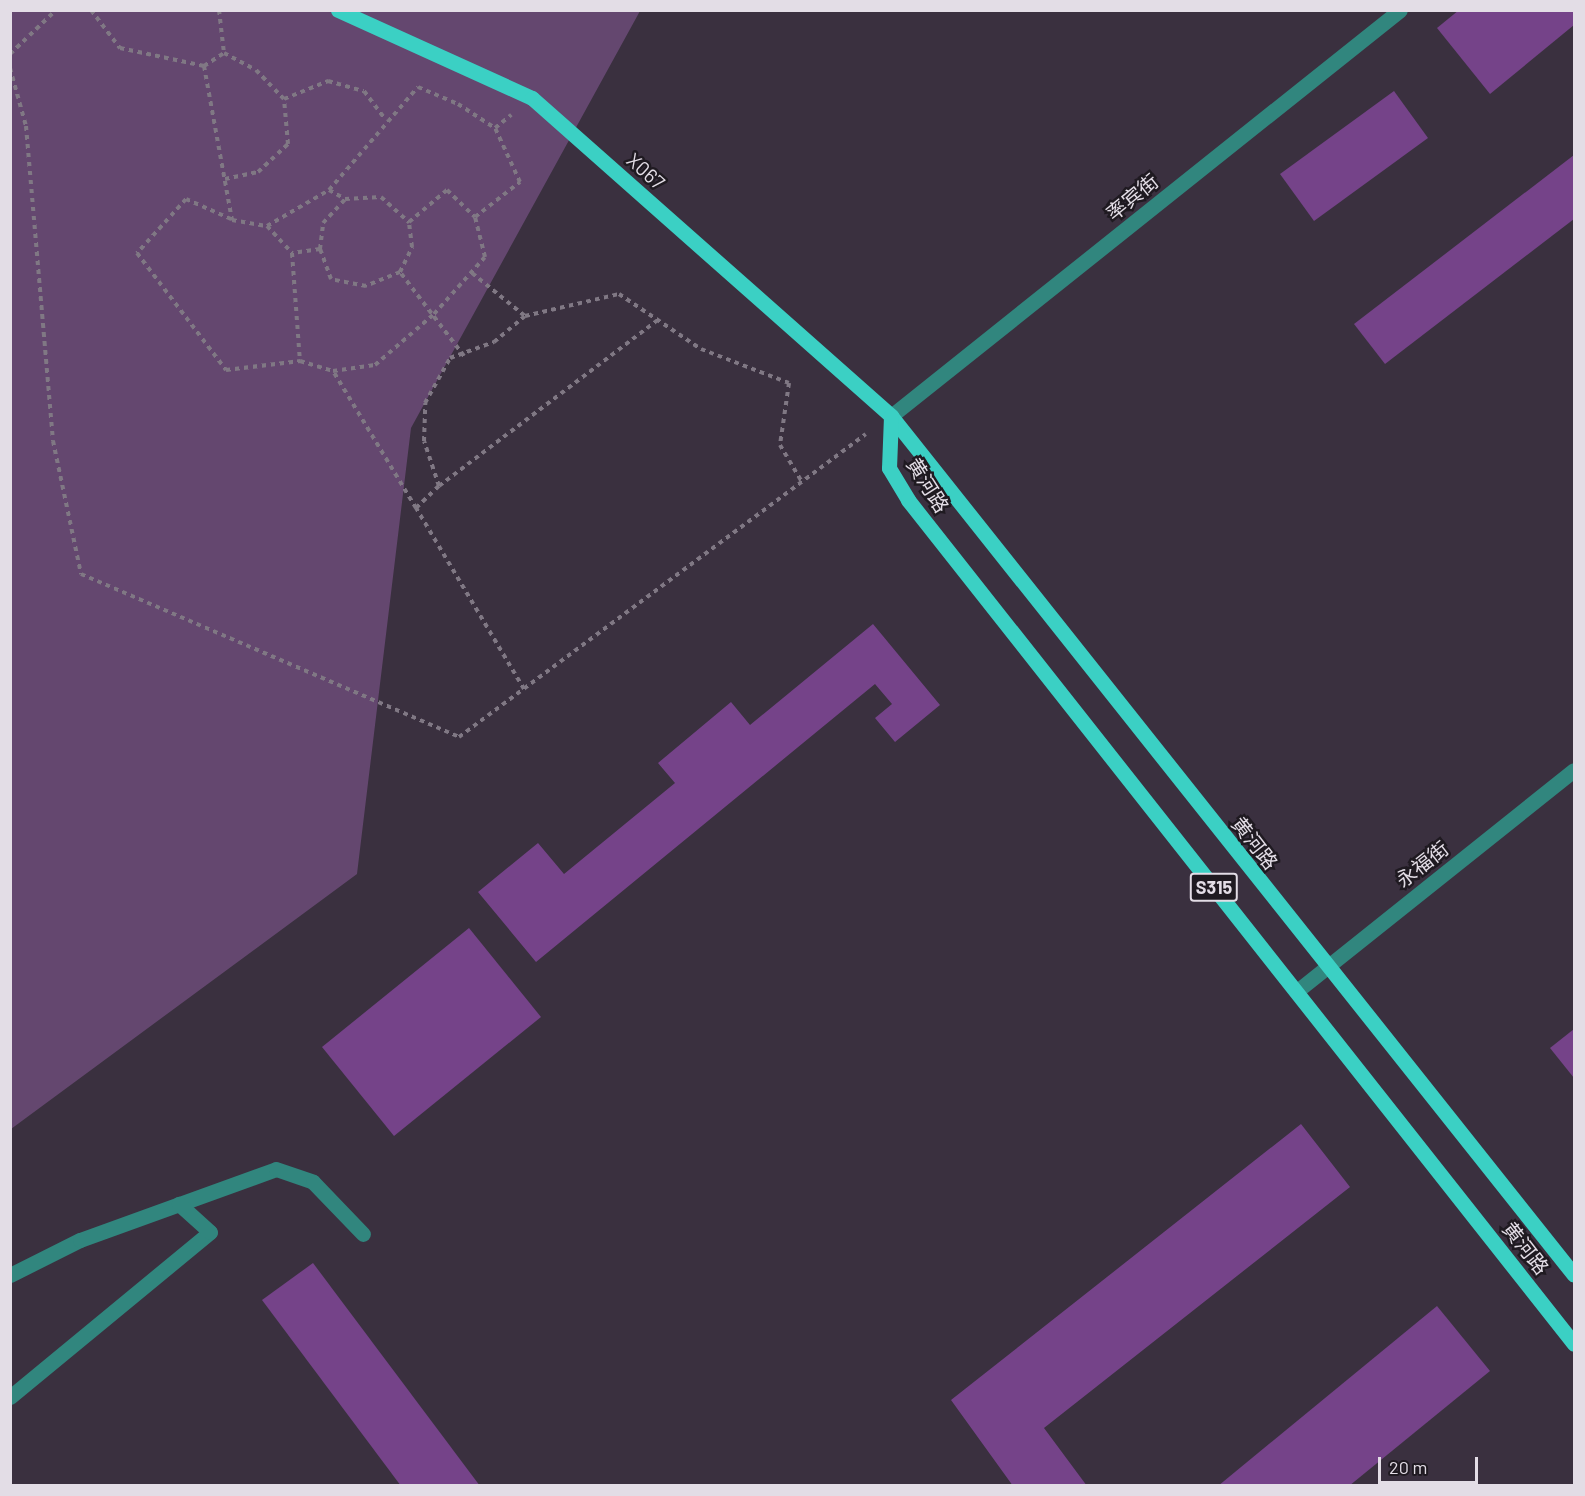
<!DOCTYPE html>
<meta charset="utf-8">
<style>
body{margin:0}
#map{position:relative;width:1585px;height:1496px;overflow:hidden;background:#3a303f;font-family:Barlow,"Noto Sans SC",sans-serif}
div>[style]{position:absolute}
.green>*{inset:0;background:#64476f}
.building>*{inset:0;background:#754389}
.path>*{height:4px;margin-top:-2px;transform-origin:0;background:repeating-linear-gradient(90deg,#807884 0 4.5px,transparent 0 9px)}
.minor>*{height:15px;margin:-7.5px;padding:0 7.5px;transform-origin:7.5px;border-radius:7.5px;background:#31867e}
.major>*{height:15px;margin:-7.5px;padding:0 7.5px;transform-origin:7.5px;border-radius:7.5px;background:#3bd0c4}
span{translate:-50% -50%;white-space:nowrap;text-align:center;line-height:1.15;-webkit-text-stroke:5px #1f1a21;paint-order:stroke}
.shield-label span{padding:2px 4px;background:#1f1a21;border:2px solid;border-radius:4px;-webkit-text-stroke-width:0}
.shield-label{font-size:18px;color:#e3dde6;font-weight:700}
.street-label{font-size:20px;color:#e3dde6}
.frame{position:absolute;inset:0;border:12px solid #e3dde6;pointer-events:none}
.scale{position:absolute;left:1378px;top:1457px;width:100px;height:27px;box-sizing:border-box;border:3px solid #e3dde6;border-top:0;padding-left:8px;font-size:18px;line-height:21px;white-space:nowrap;color:#e3dde6;-webkit-text-stroke:4px #1f1a21;paint-order:stroke}
</style>
<div id="map">
<div class="green">
<i style="clip-path:polygon(11px 11px,640px 11px,411px 428px,357px 874px,11px 1129px)"></i>
</div>
<div class="building">
<i style="clip-path:polygon(1459px 10px,1574px 10px,1574px 25px,1490px 94px,1437px 28px)"></i>
<i style="clip-path:polygon(1394px 91px,1428px 138px,1314px 221px,1280px 174px)"></i>
<i style="clip-path:polygon(1574px 155px,1574px 219px,1385px 364px,1354px 324px)"></i>
<i style="clip-path:polygon(873px 624px,940px 705px,895px 742px,875px 718px,892px 704px,875px 684px,536px 962px,478px 892px,538px 843px,564px 874px,675px 783px,658px 763px,731px 702px,750px 725px)"></i>
<i style="clip-path:polygon(469px 928px,541px 1017px,394px 1136px,322px 1047px)"></i>
<i style="clip-path:polygon(1574px 1029px,1574px 1078px,1550px 1048px)"></i>
<i style="clip-path:polygon(1301px 1124px,1350px 1187px,1044px 1428px,1087px 1486px,1013px 1486px,951px 1400px)"></i>
<i style="clip-path:polygon(313px 1263px,480px 1486px,401px 1486px,262px 1300px)"></i>
<i style="clip-path:polygon(1437px 1306px,1490px 1371px,1349px 1486px,1218px 1486px)"></i>
</div>
<div class="path">
<i style="left:91px;top:10px;width:48px;rotate:52.7deg"></i>
<i style="left:120px;top:48px;width:86px;rotate:12.1deg"></i>
<i style="left:204px;top:66px;width:157px;rotate:79.7deg"></i>
<i style="left:232px;top:220px;width:36px;rotate:10deg"></i>
<i style="left:267px;top:226px;width:37px;rotate:47deg"></i>
<i style="left:219px;top:10px;width:43px;rotate:83.4deg"></i>
<i style="left:10px;top:54px;width:64px;rotate:-43.7deg"></i>
<i style="left:204px;top:66px;width:24px;rotate:-33deg"></i>
<i style="left:224px;top:53px;width:36px;rotate:28deg"></i>
<i style="left:256px;top:70px;width:40px;rotate:46deg"></i>
<i style="left:10px;top:68px;width:60px;rotate:74.6deg"></i>
<i style="left:26px;top:126px;width:316px;rotate:85.1deg"></i>
<i style="left:53px;top:441px;width:136px;rotate:78.1deg"></i>
<i style="left:81px;top:574px;width:412px;rotate:23.3deg"></i>
<i style="left:459px;top:737px;width:507px;rotate:-36.67deg"></i>
<i style="left:225px;top:179px;width:34px;rotate:-12deg"></i>
<i style="left:258px;top:172px;width:41px;rotate:-43deg"></i>
<i style="left:288px;top:144px;width:45px;rotate:-95.1deg"></i>
<i style="left:284px;top:99px;width:48px;rotate:-22.2deg"></i>
<i style="left:328px;top:81px;width:37px;rotate:16deg"></i>
<i style="left:364px;top:91px;width:36px;rotate:53deg"></i>
<i style="left:329px;top:190px;width:136px;rotate:-49.2deg"></i>
<i style="left:418px;top:87px;width:43px;rotate:23deg"></i>
<i style="left:458px;top:104px;width:44px;rotate:33deg"></i>
<i style="left:231px;top:219px;width:49px;rotate:-156deg"></i>
<i style="left:186px;top:199px;width:73px;rotate:132.2deg"></i>
<i style="left:137px;top:253px;width:147px;rotate:52.7deg"></i>
<i style="left:226px;top:370px;width:75px;rotate:-6.9deg"></i>
<i style="left:267px;top:226px;width:72px;rotate:-30.1deg"></i>
<i style="left:329px;top:190px;width:18px;rotate:29deg"></i>
<i style="left:320px;top:249px;width:28px;rotate:172deg"></i>
<i style="left:292px;top:253px;width:108px;rotate:85.8deg"></i>
<i style="left:300px;top:361px;width:34px;rotate:17deg"></i>
<i style="left:400px;top:272px;width:37px;rotate:158deg"></i>
<i style="left:366px;top:286px;width:36px;rotate:-169deg"></i>
<i style="left:331px;top:279px;width:32px;rotate:-110deg"></i>
<i style="left:320px;top:249px;width:26px;rotate:-83deg"></i>
<i style="left:323px;top:223px;width:33px;rotate:-47deg"></i>
<i style="left:345px;top:199px;width:36px;rotate:-3deg"></i>
<i style="left:381px;top:197px;width:38px;rotate:42deg"></i>
<i style="left:472px;top:273px;width:68px;rotate:39.1deg"></i>
<i style="left:464px;top:356px;width:106px;rotate:-127.3deg"></i>
<i style="left:400px;top:272px;width:28px;rotate:-64deg"></i>
<i style="left:412px;top:247px;width:25px;rotate:-97deg"></i>
<i style="left:409px;top:222px;width:50px;rotate:-40.1deg"></i>
<i style="left:447px;top:190px;width:39px;rotate:44deg"></i>
<i style="left:439px;top:486px;width:275px;rotate:-37.2deg"></i>
<i style="left:416px;top:508px;width:160px;rotate:-121.2deg"></i>
<i style="left:333px;top:371px;width:42px;rotate:-8.1deg"></i>
<i style="left:375px;top:365px;width:78px;rotate:-40.8deg"></i>
<i style="left:434px;top:314px;width:76px;rotate:-48.2deg"></i>
<i style="left:485px;top:257px;width:41px;rotate:-104deg"></i>
<i style="left:475px;top:217px;width:57px;rotate:-37.9deg"></i>
<i style="left:520px;top:182px;width:60px;rotate:-114.8deg"></i>
<i style="left:495px;top:128px;width:21px;rotate:-39deg"></i>
<i style="left:524px;top:689px;width:211px;rotate:-120.8deg"></i>
<i style="left:416px;top:508px;width:32px;rotate:-44deg"></i>
<i style="left:439px;top:486px;width:47px;rotate:-108.4deg"></i>
<i style="left:424px;top:441px;width:38px;rotate:-88deg"></i>
<i style="left:425px;top:403px;width:51px;rotate:-60.9deg"></i>
<i style="left:450px;top:358px;width:47px;rotate:-20deg"></i>
<i style="left:494px;top:342px;width:40px;rotate:-40deg"></i>
<i style="left:525px;top:316px;width:97px;rotate:-13.2deg"></i>
<i style="left:619px;top:294px;width:99px;rotate:33.9deg"></i>
<i style="left:701px;top:349px;width:94px;rotate:21.1deg"></i>
<i style="left:789px;top:383px;width:63px;rotate:98.3deg"></i>
<i style="left:780px;top:445px;width:43px;rotate:59.3deg"></i>
</div>
<div class="minor">
<i style="left:891px;top:416px;width:651px;rotate:-38.58deg"></i>
<i style="left:1297px;top:991px;width:354px;rotate:-38.6deg"></i>
<i style="left:10px;top:1275px;width:78px;rotate:-26.6deg"></i>
<i style="left:80px;top:1240px;width:208px;rotate:-19.9deg"></i>
<i style="left:276px;top:1169px;width:39px;rotate:19deg"></i>
<i style="left:313px;top:1182px;width:72px;rotate:46.1deg"></i>
<i style="left:10px;top:1397px;width:259px;rotate:-39.5deg"></i>
<i style="left:210px;top:1232px;width:42px;rotate:-137.9deg"></i>
</div>
<div class="major">
<i style="left:338px;top:10px;width:213px;rotate:24.4deg"></i>
<i style="left:532px;top:98px;width:480px;rotate:41.5deg"></i>
<i style="left:891px;top:416px;width:1097px;rotate:51.51deg"></i>
<i style="left:891px;top:416px;width:52px;rotate:92.2deg"></i>
<i style="left:889px;top:468px;width:37px;rotate:59deg"></i>
<i style="left:908px;top:500px;width:1075px;rotate:51.72deg"></i>
</div>
<div class="shield-label">
<span style="left:1214px;top:887px">S315</span>
</div>
<div class="street-label">
<span style="left:646px;top:171px;rotate:42deg">X067</span>
<span style="left:1132px;top:197px;rotate:-39deg">率宾街</span>
<span style="left:928px;top:485px;rotate:58deg">黄河路</span>
<span style="left:1255px;top:843px;rotate:52deg">黄河路</span>
<span style="left:1422px;top:864px;rotate:-38deg">永福街</span>
<span style="left:1526px;top:1248px;rotate:52deg">黄河路</span>
</div>
<div class="frame"></div>
<div class="scale">20 m</div>
</div>
